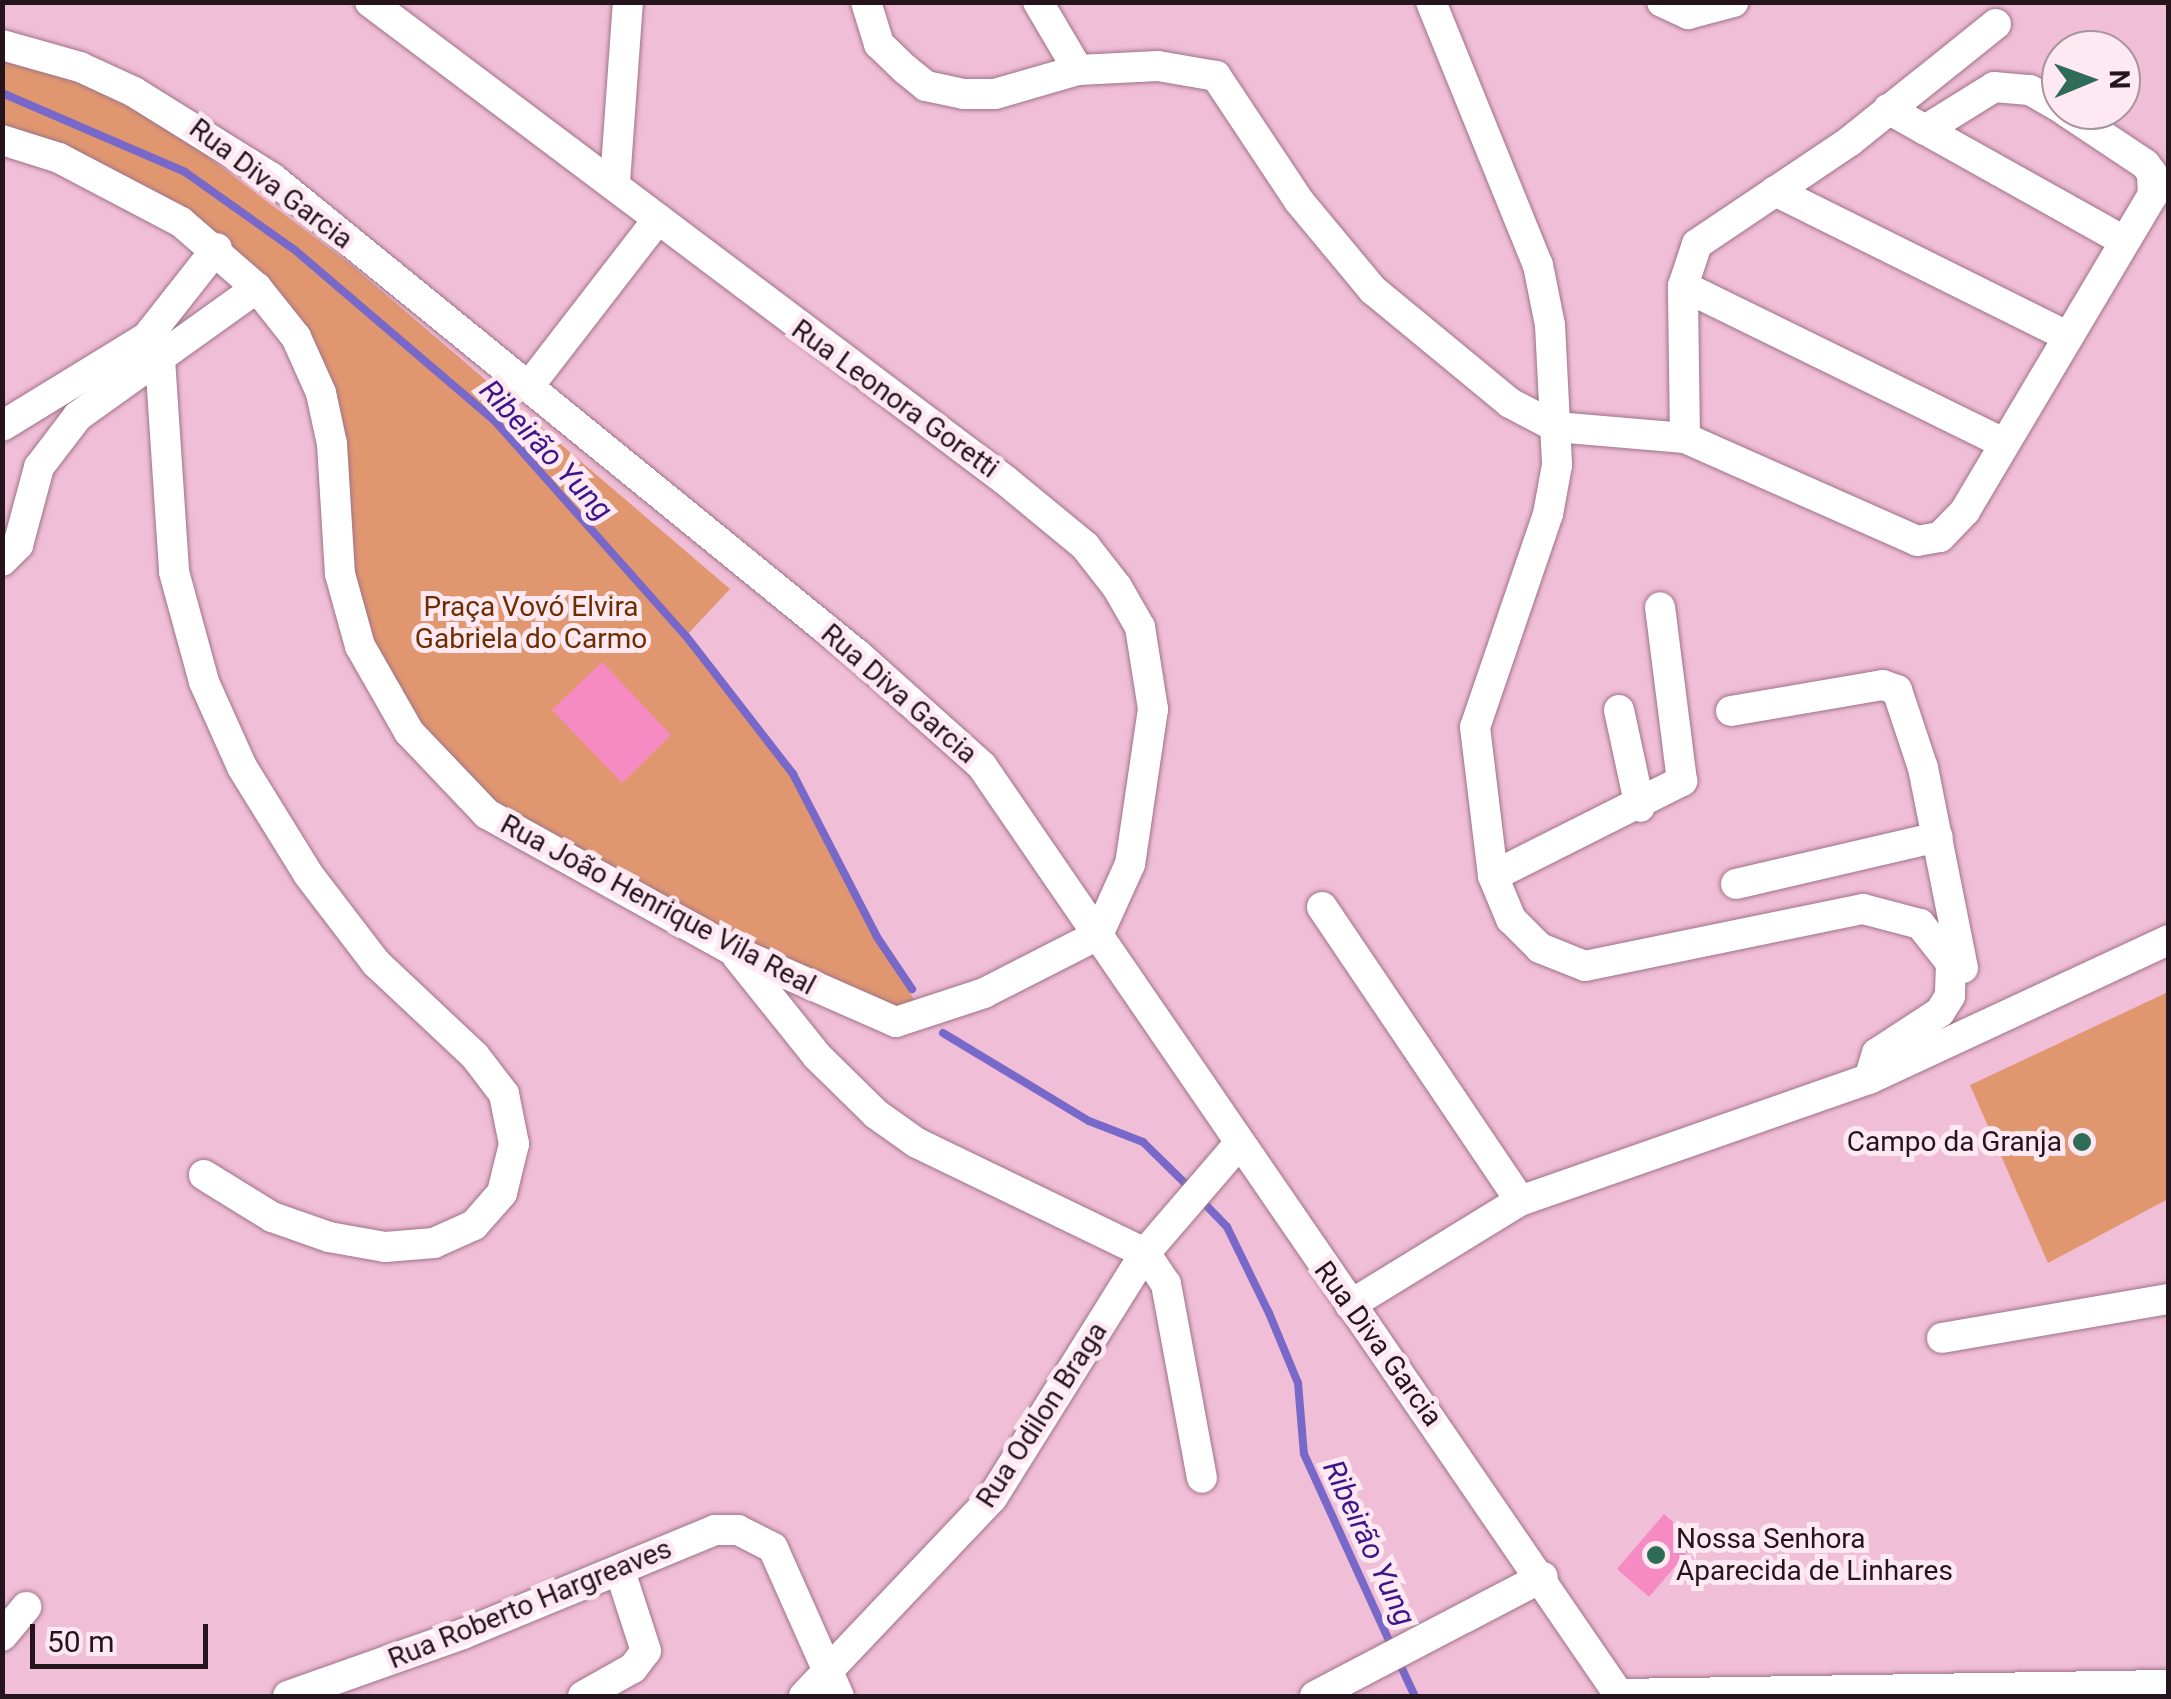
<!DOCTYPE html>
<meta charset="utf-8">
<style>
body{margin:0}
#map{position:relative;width:2171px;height:1699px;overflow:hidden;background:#f0bed6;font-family:Roboto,sans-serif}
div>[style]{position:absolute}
.green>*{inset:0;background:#e09770}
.stream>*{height:8px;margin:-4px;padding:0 4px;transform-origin:4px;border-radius:4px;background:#7768c9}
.building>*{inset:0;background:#f68bc3}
.roads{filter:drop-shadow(0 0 2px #9f7288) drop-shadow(0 0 2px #9f7288)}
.minor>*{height:30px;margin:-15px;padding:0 15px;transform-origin:15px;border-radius:15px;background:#fff}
.dots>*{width:28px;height:28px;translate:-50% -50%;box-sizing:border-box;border:5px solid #fee9f2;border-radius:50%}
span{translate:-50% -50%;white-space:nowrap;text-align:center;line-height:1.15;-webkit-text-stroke:10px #fee9f2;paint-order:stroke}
.street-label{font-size:28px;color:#26141d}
.park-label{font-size:28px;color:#6d2d00}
.poi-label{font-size:28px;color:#26141d}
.right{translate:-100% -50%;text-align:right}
.left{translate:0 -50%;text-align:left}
.water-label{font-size:30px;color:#3c158c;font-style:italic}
.frame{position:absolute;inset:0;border:5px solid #26141d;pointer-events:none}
.north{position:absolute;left:2041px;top:30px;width:100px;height:100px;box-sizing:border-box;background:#fee9f2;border:2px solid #a8949d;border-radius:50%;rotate:89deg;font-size:28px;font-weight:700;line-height:40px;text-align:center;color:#26141d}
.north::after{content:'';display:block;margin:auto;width:35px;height:45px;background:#2f6c57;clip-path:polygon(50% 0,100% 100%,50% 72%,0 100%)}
.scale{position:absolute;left:30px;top:1624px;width:178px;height:45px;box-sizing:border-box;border:5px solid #26141d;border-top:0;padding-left:12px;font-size:30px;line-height:35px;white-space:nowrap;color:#26141d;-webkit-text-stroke:8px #fee9f2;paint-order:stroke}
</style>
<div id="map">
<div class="green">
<i style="clip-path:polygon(2px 59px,83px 83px,167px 126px,350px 264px,730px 589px,686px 636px,793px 774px,921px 1013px,888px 1011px,532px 837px,452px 775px,363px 633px,323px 395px,233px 280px,130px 203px,3px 146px)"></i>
<i style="clip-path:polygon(2168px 992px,2168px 1199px,2048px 1263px,1970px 1085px)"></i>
</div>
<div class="stream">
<i style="left:2px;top:93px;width:199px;rotate:23.3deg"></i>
<i style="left:185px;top:172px;width:136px;rotate:35.4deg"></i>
<i style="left:296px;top:251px;width:260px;rotate:40.5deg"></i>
<i style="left:494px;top:420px;width:289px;rotate:48.4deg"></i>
<i style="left:686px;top:636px;width:175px;rotate:52.2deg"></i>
<i style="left:793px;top:774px;width:183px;rotate:62.7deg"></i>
<i style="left:877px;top:937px;width:63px;rotate:56.1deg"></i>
<i style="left:943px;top:1033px;width:170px;rotate:31.1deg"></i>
<i style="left:1089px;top:1121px;width:58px;rotate:21.3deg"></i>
<i style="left:1143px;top:1142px;width:64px;rotate:44.4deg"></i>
<i style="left:1202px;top:1201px;width:36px;rotate:46deg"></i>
<i style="left:1227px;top:1227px;width:96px;rotate:64deg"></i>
<i style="left:1269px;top:1313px;width:76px;rotate:67.5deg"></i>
<i style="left:1298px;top:1383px;width:71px;rotate:85.2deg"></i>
<i style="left:1304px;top:1454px;width:212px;rotate:65.5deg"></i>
<i style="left:1398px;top:1660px;width:40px;rotate:65deg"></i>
</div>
<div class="building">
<i style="clip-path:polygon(602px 662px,671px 735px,622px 783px,552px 710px)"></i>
<i style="clip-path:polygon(1664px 1514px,1696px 1542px,1649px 1597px,1617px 1569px)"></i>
</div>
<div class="roads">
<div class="minor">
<i style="left:370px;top:2px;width:795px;rotate:36.97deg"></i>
<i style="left:1005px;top:480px;width:104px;rotate:39.5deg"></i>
<i style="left:1085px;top:546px;width:52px;rotate:52deg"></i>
<i style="left:1117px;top:587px;width:46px;rotate:60.1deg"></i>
<i style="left:1140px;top:627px;width:83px;rotate:81deg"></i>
<i style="left:1153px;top:709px;width:157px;rotate:98.4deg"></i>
<i style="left:1130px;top:864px;width:78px;rotate:114.3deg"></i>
<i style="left:866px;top:2px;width:44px;rotate:72.8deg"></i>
<i style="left:879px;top:44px;width:36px;rotate:44deg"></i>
<i style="left:905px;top:69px;width:27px;rotate:39deg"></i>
<i style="left:926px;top:86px;width:38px;rotate:12deg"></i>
<i style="left:963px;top:94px;width:32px"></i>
<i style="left:995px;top:94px;width:86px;rotate:-16.1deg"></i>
<i style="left:1078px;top:70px;width:80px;rotate:-2.9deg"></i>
<i style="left:1158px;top:66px;width:59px;rotate:9.8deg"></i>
<i style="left:1216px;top:76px;width:150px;rotate:56.4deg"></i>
<i style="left:1299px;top:201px;width:116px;rotate:50.3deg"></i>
<i style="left:1373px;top:290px;width:178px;rotate:39.5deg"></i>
<i style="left:1510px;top:403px;width:52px;rotate:27.6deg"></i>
<i style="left:1556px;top:427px;width:129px;rotate:4.9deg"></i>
<i style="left:1685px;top:438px;width:254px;rotate:23.9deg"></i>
<i style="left:1917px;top:541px;width:23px;rotate:-10deg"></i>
<i style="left:1940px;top:537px;width:36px;rotate:-46deg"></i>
<i style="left:1965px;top:511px;width:368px;rotate:-59.3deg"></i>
<i style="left:2153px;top:195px;width:22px;rotate:-93deg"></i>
<i style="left:2152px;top:173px;width:11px;rotate:-128deg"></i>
<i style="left:2145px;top:164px;width:97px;rotate:-146.3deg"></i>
<i style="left:1038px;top:2px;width:79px;rotate:59.5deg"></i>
<i style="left:1431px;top:2px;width:284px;rotate:67.9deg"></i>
<i style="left:1538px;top:265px;width:61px;rotate:78.7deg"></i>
<i style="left:1550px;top:325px;width:140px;rotate:87.1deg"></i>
<i style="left:1557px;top:465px;width:50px;rotate:100.4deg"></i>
<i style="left:1548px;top:514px;width:225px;rotate:108.9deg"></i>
<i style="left:1475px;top:727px;width:150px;rotate:83.1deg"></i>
<i style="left:1493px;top:876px;width:47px;rotate:67.3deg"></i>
<i style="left:1511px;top:919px;width:41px;rotate:45deg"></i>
<i style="left:1540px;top:948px;width:48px;rotate:21.8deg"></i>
<i style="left:1585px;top:966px;width:284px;rotate:-11.6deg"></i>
<i style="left:1863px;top:909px;width:59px;rotate:14.7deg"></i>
<i style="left:1920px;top:924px;width:50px;rotate:51.5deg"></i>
<i style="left:1951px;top:963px;width:33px;rotate:92deg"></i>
<i style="left:1950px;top:996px;width:19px;rotate:122deg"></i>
<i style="left:1940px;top:1012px;width:75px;rotate:146.9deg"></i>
<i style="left:1877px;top:1053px;width:27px;rotate:107deg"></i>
<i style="left:1662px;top:2px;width:29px;rotate:25deg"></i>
<i style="left:1688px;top:14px;width:47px;rotate:-14.9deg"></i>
<i style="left:2px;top:45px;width:81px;rotate:15.8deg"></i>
<i style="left:80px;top:67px;width:60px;rotate:24.8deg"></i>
<i style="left:134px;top:92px;width:163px;rotate:31.9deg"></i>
<i style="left:272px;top:178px;width:756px;rotate:39.15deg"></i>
<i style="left:858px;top:655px;width:166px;rotate:41.8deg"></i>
<i style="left:982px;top:766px;width:1128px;rotate:55.55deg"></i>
<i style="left:1888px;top:109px;width:268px;rotate:29.2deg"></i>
<i style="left:1925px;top:130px;width:81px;rotate:-31.9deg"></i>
<i style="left:1994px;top:87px;width:36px;rotate:5deg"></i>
<i style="left:2030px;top:90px;width:36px;rotate:30deg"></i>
<i style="left:2px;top:140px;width:60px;rotate:17.5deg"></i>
<i style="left:59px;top:158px;width:138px;rotate:27.7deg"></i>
<i style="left:181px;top:222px;width:101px;rotate:41deg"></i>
<i style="left:257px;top:288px;width:63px;rotate:51.5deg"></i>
<i style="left:296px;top:337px;width:61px;rotate:65.9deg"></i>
<i style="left:321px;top:393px;width:52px;rotate:77.8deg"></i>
<i style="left:332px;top:444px;width:130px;rotate:86.5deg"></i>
<i style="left:340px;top:574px;width:75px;rotate:74.5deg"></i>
<i style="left:360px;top:646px;width:99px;rotate:60.3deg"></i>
<i style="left:409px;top:732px;width:113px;rotate:46.4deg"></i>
<i style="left:487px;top:814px;width:280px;rotate:29deg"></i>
<i style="left:732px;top:950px;width:179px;rotate:23.7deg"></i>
<i style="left:896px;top:1022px;width:93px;rotate:-18.2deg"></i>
<i style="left:984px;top:993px;width:128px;rotate:-27deg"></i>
<i style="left:615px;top:182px;width:180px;rotate:-85.9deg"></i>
<i style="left:1775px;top:191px;width:324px;rotate:26.4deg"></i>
<i style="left:1683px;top:286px;width:355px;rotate:26.1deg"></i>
<i style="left:147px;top:337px;width:26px;rotate:59deg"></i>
<i style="left:160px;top:359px;width:213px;rotate:86.2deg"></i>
<i style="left:174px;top:572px;width:114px;rotate:74.7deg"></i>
<i style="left:204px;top:682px;width:93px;rotate:65.9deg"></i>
<i style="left:242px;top:767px;width:126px;rotate:58.3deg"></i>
<i style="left:308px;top:874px;width:112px;rotate:52.6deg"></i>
<i style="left:376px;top:963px;width:136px;rotate:43.2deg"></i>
<i style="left:475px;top:1056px;width:48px;rotate:52.7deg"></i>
<i style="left:504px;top:1094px;width:51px;rotate:78.7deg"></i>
<i style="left:514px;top:1144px;width:50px;rotate:103.8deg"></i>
<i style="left:502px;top:1193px;width:43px;rotate:131.2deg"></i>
<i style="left:474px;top:1225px;width:44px;rotate:155.8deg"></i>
<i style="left:434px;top:1243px;width:49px;rotate:175.3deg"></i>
<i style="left:385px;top:1247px;width:57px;rotate:-169.9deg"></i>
<i style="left:329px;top:1237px;width:60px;rotate:-160.7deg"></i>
<i style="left:272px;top:1217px;width:80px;rotate:-148.3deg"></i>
<i style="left:529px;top:386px;width:211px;rotate:-52.3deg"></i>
<i style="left:2px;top:426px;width:170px;rotate:-31.5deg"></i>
<i style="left:147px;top:337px;width:113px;rotate:-51.8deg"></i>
<i style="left:1685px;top:438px;width:152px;rotate:-90.8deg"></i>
<i style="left:1683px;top:286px;width:44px;rotate:-71.6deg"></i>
<i style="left:1697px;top:244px;width:184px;rotate:-33.9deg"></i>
<i style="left:1850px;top:141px;width:187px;rotate:-38.7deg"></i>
<i style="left:2px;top:561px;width:23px;rotate:-45deg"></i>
<i style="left:18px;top:545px;width:81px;rotate:-74.9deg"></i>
<i style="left:39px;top:467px;width:64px;rotate:-52.6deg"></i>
<i style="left:78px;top:416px;width:220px;rotate:-35.6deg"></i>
<i style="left:1619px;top:710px;width:99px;rotate:77.8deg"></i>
<i style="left:1731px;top:711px;width:154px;rotate:-9.7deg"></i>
<i style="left:1883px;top:685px;width:15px;rotate:20deg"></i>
<i style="left:1897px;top:690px;width:82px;rotate:71.6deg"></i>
<i style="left:1923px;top:768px;width:204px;rotate:78.7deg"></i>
<i style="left:1493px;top:876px;width:212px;rotate:-26.7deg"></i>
<i style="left:1682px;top:781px;width:175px;rotate:-97.2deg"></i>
<i style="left:1736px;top:884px;width:207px;rotate:-13.1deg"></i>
<i style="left:1322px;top:907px;width:354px;rotate:56deg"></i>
<i style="left:737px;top:956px;width:128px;rotate:51.3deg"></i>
<i style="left:817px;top:1056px;width:83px;rotate:44.5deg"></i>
<i style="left:876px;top:1114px;width:50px;rotate:35.3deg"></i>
<i style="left:917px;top:1143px;width:253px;rotate:25.8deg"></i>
<i style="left:1145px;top:1253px;width:37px;rotate:56deg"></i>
<i style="left:1166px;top:1284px;width:197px;rotate:79.5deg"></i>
<i style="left:1350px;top:1305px;width:199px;rotate:-31.5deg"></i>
<i style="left:1520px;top:1201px;width:370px;rotate:-19.3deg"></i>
<i style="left:1869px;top:1079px;width:330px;rotate:-24.9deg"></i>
<i style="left:1942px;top:1338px;width:229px;rotate:-9.8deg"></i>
<i style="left:2px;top:1636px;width:38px;rotate:-50deg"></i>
<i style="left:1619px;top:1694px;width:549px;rotate:-0.94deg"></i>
<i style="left:288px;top:1696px;width:186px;rotate:-19.5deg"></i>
<i style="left:463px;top:1634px;width:273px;rotate:-22.4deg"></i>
<i style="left:715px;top:1530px;width:23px"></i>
<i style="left:738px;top:1530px;width:39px;rotate:27deg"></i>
<i style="left:773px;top:1548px;width:162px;rotate:66deg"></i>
<i style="left:583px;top:1696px;width:57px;rotate:-29.2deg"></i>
<i style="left:633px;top:1668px;width:21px;rotate:-53deg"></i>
<i style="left:646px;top:1651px;width:84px;rotate:-108deg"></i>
<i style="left:804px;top:1696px;width:273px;rotate:-46.5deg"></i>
<i style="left:992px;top:1498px;width:289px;rotate:-58deg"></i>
<i style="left:1145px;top:1253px;width:141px;rotate:-49.3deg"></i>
<i style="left:1315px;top:1696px;width:257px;rotate:-27.6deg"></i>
</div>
</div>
<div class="dots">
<i style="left:2082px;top:1142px;background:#2f6c57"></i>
<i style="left:1656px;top:1555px;background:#2f6c57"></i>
</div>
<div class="street-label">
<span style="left:271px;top:184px;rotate:37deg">Rua Diva Garcia</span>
<span style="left:895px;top:399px;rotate:36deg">Rua Leonora Goretti</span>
<span style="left:899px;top:694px;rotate:41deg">Rua Diva Garcia</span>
<span style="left:658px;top:905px;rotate:28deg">Rua João Henrique Vila Real</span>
<span style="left:1378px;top:1344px;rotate:54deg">Rua Diva Garcia</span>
<span style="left:1042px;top:1415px;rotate:-57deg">Rua Odilon Braga</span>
<span style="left:530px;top:1604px;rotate:-22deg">Rua Roberto Hargreaves</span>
</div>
<div class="park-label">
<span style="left:531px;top:623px">Praça Vovó Elvira<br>Gabriela do Carmo</span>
</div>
<div class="poi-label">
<span class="right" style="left:2062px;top:1142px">Campo da Granja</span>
<span class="left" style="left:1676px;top:1555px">Nossa Senhora<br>Aparecida de Linhares</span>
</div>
<div class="water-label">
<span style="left:546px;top:450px;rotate:47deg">Ribeirão Yung</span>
<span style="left:1369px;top:1543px;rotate:65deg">Ribeirão Yung</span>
</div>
<div class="frame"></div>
<div class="north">N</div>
<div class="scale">50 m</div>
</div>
